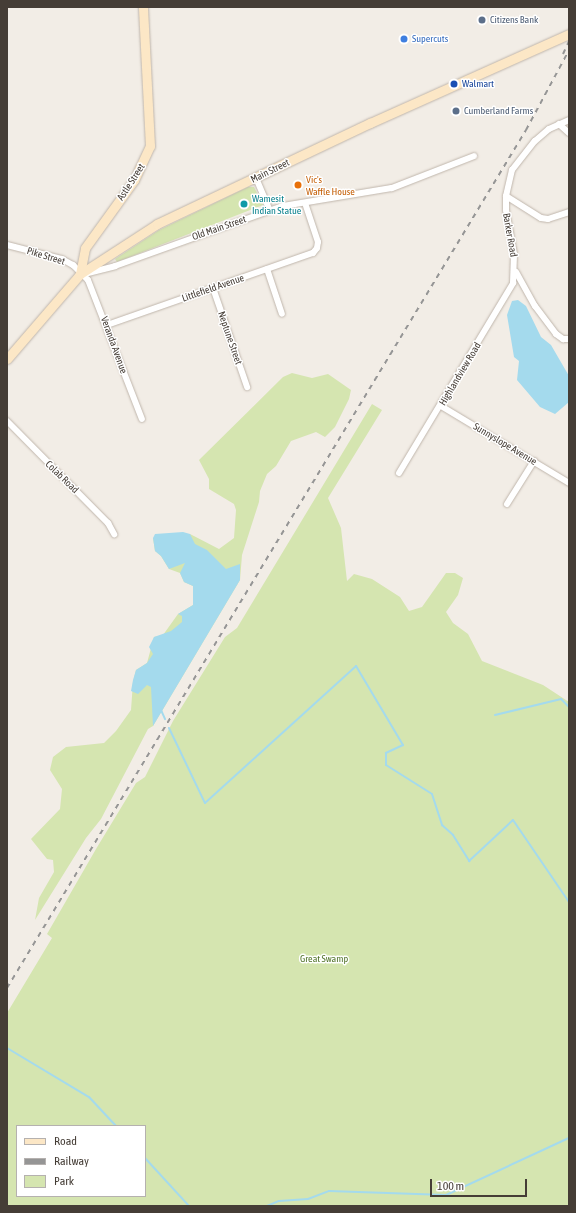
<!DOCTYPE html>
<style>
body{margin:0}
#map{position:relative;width:576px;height:1213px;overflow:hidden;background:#f2ede6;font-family:"Asap Condensed",sans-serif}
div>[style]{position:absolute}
.green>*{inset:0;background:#d5e5b0}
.water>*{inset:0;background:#a4daed}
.stream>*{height:2px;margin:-1px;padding:0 1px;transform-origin:1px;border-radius:1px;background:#a4daed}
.roads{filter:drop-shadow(0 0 1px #c0b6ac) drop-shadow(0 0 1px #c0b6ac)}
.street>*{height:6px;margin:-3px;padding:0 3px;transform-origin:3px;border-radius:3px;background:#fff}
.secondary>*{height:9px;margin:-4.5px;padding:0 4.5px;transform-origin:4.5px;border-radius:4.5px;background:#fce7c6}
.rail>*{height:2px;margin-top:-1px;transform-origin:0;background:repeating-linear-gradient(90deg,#959595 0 5px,transparent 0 10px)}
.dots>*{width:11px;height:11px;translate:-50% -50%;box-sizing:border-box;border:2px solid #fff;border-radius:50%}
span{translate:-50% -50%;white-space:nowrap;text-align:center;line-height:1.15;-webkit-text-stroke:3px #fff;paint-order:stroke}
.service-label{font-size:10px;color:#4e5e75}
.left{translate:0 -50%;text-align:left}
.shop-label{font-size:10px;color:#366cbe}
.transit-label{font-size:10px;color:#164399}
.street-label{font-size:10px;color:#453d36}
.food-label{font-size:10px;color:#c56008}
.culture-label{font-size:10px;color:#0d838f}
.park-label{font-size:10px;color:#52742b}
.frame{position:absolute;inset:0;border:8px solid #453d36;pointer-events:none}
.legend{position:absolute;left:16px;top:1125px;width:130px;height:72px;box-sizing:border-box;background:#fff;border:1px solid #b5b1af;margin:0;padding:5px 7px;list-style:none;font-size:12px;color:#453d36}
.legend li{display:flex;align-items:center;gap:8px;height:20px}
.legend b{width:20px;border:1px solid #b5b1af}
.scale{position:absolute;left:430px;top:1179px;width:97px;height:18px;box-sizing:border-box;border:2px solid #453d36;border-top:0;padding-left:5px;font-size:12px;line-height:14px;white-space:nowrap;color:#453d36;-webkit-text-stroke:3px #fff;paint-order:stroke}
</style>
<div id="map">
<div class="green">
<i style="clip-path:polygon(248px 187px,254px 187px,263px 205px,117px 262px,115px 259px,159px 230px)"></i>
<i style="clip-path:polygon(292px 373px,312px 378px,328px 374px,351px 390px,349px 399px,335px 427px,325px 437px,316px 432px,291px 441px,276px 466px,267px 474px,260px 491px,259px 502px,242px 555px,240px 580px,153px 726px,148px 729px,101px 819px,86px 838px,35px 920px,39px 898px,54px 872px,53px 860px,47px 859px,31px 839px,60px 809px,62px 789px,50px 770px,53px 757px,66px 747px,104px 743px,116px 731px,131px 710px,133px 682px,136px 670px,147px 663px,154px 637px,163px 635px,178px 614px,193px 605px,193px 586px,184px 582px,180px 573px,169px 569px,161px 556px,155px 551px,153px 538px,190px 534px,219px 549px,234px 538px,236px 510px,234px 504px,209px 489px,209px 479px,199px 460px,283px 377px)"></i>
<i style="clip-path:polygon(evenodd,372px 404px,382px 410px,328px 498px,341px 528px,347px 581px,354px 574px,372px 579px,400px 597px,409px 611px,422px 607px,446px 573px,455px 573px,463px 578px,458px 595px,446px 612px,453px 623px,468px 634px,482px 661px,543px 685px,569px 702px,569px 1206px,7px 1206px,7px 1013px,52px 938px,47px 934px,96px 849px,136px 783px,145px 777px,173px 721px,225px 637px,237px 628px,372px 404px,17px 1126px,145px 1126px,145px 1196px,17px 1196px,17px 1126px)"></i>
</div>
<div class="water">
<i style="clip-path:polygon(518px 300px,526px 306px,541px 337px,551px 345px,569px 376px,569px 402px,555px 414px,540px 407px,517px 380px,519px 361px,514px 357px,507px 315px,512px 301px)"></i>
<i style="clip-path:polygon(183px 532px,190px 534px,195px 544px,207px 550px,226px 569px,240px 564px,240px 580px,153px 726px,151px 687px,147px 685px,138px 694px,131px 691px,133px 680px,136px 670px,147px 663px,153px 654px,149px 647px,154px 637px,171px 631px,182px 622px,182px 616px,178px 614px,193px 605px,193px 586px,184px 582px,180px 573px,185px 563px,169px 569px,161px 556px,155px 551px,153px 538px,155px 534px)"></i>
</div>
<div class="stream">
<i style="left:161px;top:710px;width:10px;rotate:66deg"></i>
<i style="left:495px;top:715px;width:68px;rotate:-13.6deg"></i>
<i style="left:561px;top:699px;width:11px;rotate:45deg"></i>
<i style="left:169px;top:728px;width:83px;rotate:64.4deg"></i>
<i style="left:205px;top:803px;width:204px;rotate:-42.2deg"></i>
<i style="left:356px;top:666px;width:92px;rotate:59.3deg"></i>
<i style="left:403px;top:745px;width:19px;rotate:155deg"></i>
<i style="left:386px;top:753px;width:12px;rotate:90deg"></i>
<i style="left:386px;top:765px;width:54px;rotate:32.2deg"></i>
<i style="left:432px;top:794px;width:33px;rotate:72deg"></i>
<i style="left:442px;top:825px;width:15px;rotate:42deg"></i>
<i style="left:453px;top:835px;width:31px;rotate:58deg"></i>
<i style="left:469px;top:861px;width:60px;rotate:-43deg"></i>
<i style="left:513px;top:820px;width:99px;rotate:55.7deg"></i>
<i style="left:7px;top:1048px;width:96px;rotate:30.9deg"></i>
<i style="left:89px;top:1097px;width:40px;rotate:47deg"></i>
<i style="left:145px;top:1158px;width:65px;rotate:47.5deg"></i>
<i style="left:267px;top:1206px;width:13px;rotate:-23deg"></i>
<i style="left:279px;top:1201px;width:29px;rotate:-4deg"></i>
<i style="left:308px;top:1199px;width:22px;rotate:-21deg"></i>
<i style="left:329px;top:1191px;width:117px;rotate:2deg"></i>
<i style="left:446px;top:1195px;width:136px;rotate:-24.9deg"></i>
</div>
<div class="roads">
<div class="street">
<i style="left:559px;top:124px;width:13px;rotate:42deg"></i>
<i style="left:256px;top:178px;width:36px;rotate:67deg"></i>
<i style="left:506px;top:196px;width:41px;rotate:32.2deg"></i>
<i style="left:541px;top:218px;width:7px;rotate:8deg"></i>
<i style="left:548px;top:219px;width:22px;rotate:-18deg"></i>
<i style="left:7px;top:245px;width:57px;rotate:14.3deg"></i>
<i style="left:62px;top:259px;width:13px;rotate:29deg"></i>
<i style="left:73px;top:265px;width:21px;rotate:45deg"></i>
<i style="left:88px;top:280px;width:149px;rotate:68.8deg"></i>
<i style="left:267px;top:269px;width:47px;rotate:71.6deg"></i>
<i style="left:516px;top:272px;width:39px;rotate:61deg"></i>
<i style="left:535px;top:306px;width:35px;rotate:53deg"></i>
<i style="left:556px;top:334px;width:9px;rotate:36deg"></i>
<i style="left:563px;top:339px;width:6px"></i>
<i style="left:84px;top:274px;width:32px;rotate:-14deg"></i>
<i style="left:115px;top:266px;width:178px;rotate:-19.7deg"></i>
<i style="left:283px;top:206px;width:110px;rotate:-9.4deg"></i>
<i style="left:392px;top:188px;width:88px;rotate:-21.3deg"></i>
<i style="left:213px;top:288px;width:105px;rotate:71deg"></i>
<i style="left:107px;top:325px;width:218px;rotate:-19.3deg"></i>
<i style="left:313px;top:253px;width:6px;rotate:-51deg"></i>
<i style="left:317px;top:248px;width:6px;rotate:-81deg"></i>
<i style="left:318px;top:242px;width:41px;rotate:-108.4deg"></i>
<i style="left:441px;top:406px;width:149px;rotate:31deg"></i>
<i style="left:7px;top:421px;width:144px;rotate:45.3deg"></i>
<i style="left:108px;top:523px;width:13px;rotate:61deg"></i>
<i style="left:399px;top:473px;width:222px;rotate:-59deg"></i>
<i style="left:513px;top:283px;width:29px;rotate:-88deg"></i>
<i style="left:514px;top:254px;width:45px;rotate:-100.3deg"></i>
<i style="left:506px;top:210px;width:14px;rotate:-90deg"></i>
<i style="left:506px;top:196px;width:27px;rotate:-77deg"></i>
<i style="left:512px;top:170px;width:37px;rotate:-52deg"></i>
<i style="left:535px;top:141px;width:18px;rotate:-41deg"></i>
<i style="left:549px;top:129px;width:22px;rotate:-24deg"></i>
<i style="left:507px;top:504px;width:51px;rotate:-57.9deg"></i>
</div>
<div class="secondary">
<i style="left:80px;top:274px;width:26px;rotate:-79deg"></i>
<i style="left:85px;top:248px;width:84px;rotate:-54.2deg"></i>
<i style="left:134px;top:180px;width:38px;rotate:-65deg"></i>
<i style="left:150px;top:146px;width:139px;rotate:-92.9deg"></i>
<i style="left:7px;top:359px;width:112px;rotate:-49.3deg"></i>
<i style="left:80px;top:274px;width:92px;rotate:-33deg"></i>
<i style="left:157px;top:224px;width:236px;rotate:-25.4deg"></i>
<i style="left:370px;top:123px;width:218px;rotate:-24.1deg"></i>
</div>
</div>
<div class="rail">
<i style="left:563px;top:54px;width:14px;rotate:-65deg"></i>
<i style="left:7px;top:988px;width:1003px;rotate:-58.83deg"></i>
<i style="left:526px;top:130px;width:91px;rotate:-61.7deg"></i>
</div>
<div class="dots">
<i style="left:482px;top:20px;background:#5c6f8a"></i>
<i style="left:404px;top:39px;background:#3f7fe0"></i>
<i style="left:454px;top:84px;background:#1a4fb4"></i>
<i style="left:456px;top:111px;background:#5c6f8a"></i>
<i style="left:298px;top:185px;background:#e8710a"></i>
<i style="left:244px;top:204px;background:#0f9aa8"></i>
</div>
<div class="service-label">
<span class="left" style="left:490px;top:20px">Citizens Bank</span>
<span class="left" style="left:464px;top:111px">Cumberland Farms</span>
</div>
<div class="shop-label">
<span class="left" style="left:412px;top:39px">Supercuts</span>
</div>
<div class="transit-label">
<span class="left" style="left:462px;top:84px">Walmart</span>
</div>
<div class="street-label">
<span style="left:270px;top:171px;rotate:-26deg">Main Street</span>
<span style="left:131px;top:182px;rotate:-57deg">Astle Street</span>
<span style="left:219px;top:228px;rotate:-19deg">Old Main Street</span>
<span style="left:510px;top:235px;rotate:80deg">Barker Road</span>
<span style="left:46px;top:256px;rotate:17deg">Pike Street</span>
<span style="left:213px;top:288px;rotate:-19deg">Littlefield Avenue</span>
<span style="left:230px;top:338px;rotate:71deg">Neptune Street</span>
<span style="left:114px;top:345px;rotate:70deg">Veranda Avenue</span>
<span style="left:460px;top:374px;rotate:-59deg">Highlandview Road</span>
<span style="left:505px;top:444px;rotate:31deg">Sunnyslope Avenue</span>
<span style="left:62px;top:477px;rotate:44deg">Colab Road</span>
</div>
<div class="food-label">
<span class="left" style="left:306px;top:185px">Vic's<br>Waffle House</span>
</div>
<div class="culture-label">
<span class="left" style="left:252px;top:204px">Wamesit<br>Indian Statue</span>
</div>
<div class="park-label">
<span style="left:324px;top:959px">Great Swamp</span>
</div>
<div class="frame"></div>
<ul class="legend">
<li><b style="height:5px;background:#fce7c6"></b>Road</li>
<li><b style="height:5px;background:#959595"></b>Railway</li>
<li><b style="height:11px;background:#d5e5b0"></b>Park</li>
</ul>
<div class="scale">100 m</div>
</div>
